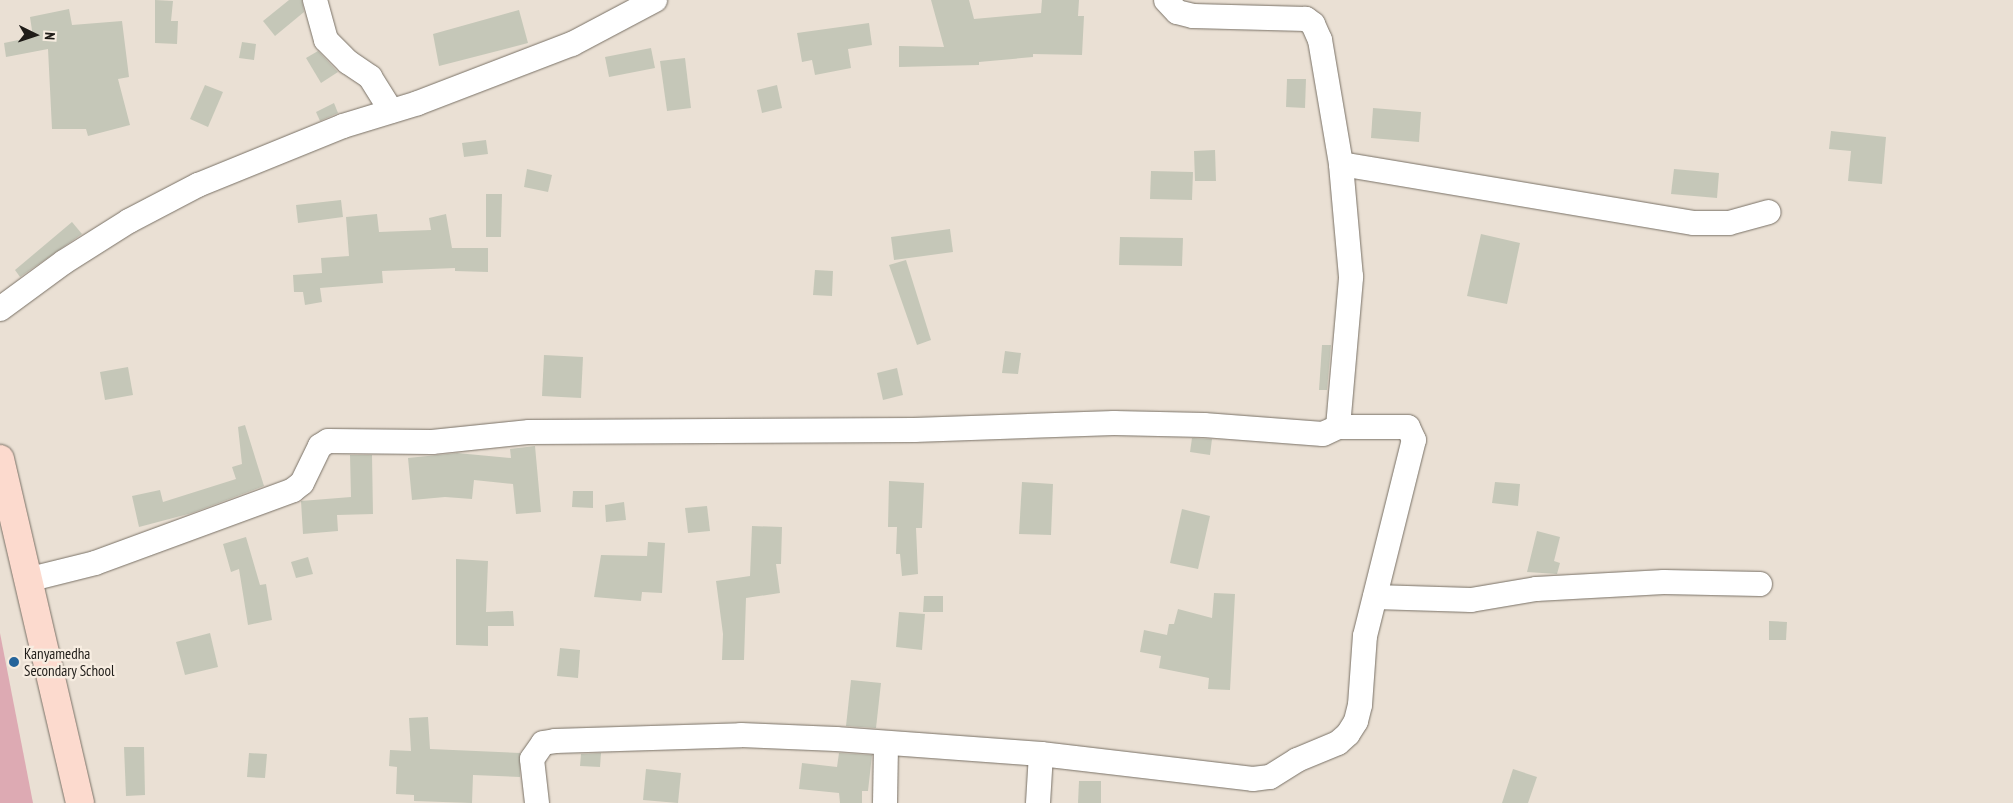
<!DOCTYPE html>
<style>
body{margin:0}
#map{position:relative;width:2013px;height:803px;overflow:hidden;background:#eae0d4;font-family:"PT Sans Narrow",sans-serif}
div>[style]{position:absolute}
.green>*{inset:0;background:#ddaab3}
.building>*{inset:0;background:#c5c7b8}
.roads{filter:drop-shadow(0 0 1px #797166) drop-shadow(0 0 1px #797166)}
.minor>*{height:24px;margin:-12px;padding:0 12px;transform-origin:12px;border-radius:12px;background:#fff}
.major>*{height:28px;margin:-14px;padding:0 14px;transform-origin:14px;border-radius:14px;background:#fcdace}
.dots>*{width:14px;height:14px;translate:-50% -50%;box-sizing:border-box;border:2px solid #f7ede1;border-radius:50%}
span{translate:-50% -50%;white-space:nowrap;text-align:center;line-height:1.15;-webkit-text-stroke:4.5px #f7ede1;paint-order:stroke}
.poi-label{font-size:15px;color:#1f1c18}
.left{translate:0 -50%;text-align:left}
.north{position:absolute;left:10px;top:10px;width:50px;height:50px;-webkit-text-stroke:4px #f7ede1;paint-order:stroke;rotate:94deg;font-size:14px;font-weight:700;line-height:20px;text-align:center;color:#1f1c18}
.north::after{content:'';display:block;margin:auto;width:18px;height:22px;background:#1f1c18;clip-path:polygon(50% 0,100% 100%,50% 72%,0 100%)}
</style>
<div id="map">
<div class="green">
<i style="clip-path:polygon(0 633px,33px 803px,0 803px)"></i>
</div>
<div class="building">
<i style="clip-path:polygon(155px 0,173px 1px,171px 21px,178px 21px,177px 44px,155px 43px)"></i>
<i style="clip-path:polygon(289px 0,302px 0,304px 12px,275px 36px,263px 21px)"></i>
<i style="clip-path:polygon(931px 0,969px 0,974px 19px,1041px 13px,1042px 0,1079px 0,1078px 16px,1084px 16px,1082px 55px,1033px 54px,1033px 57px,979px 62px,979px 65px,899px 67px,899px 46px,944px 47px)"></i>
<i style="clip-path:polygon(69px 9px,72px 25px,122px 21px,129px 77px,118px 79px,130px 125px,88px 136px,86px 129px,52px 129px,48px 49px,6px 57px,4px 43px,33px 37px,30px 17px)"></i>
<i style="clip-path:polygon(519px 10px,528px 43px,439px 66px,433px 34px)"></i>
<i style="clip-path:polygon(869px 23px,872px 45px,848px 49px,851px 68px,815px 75px,812px 60px,802px 62px,797px 33px)"></i>
<i style="clip-path:polygon(242px 42px,256px 44px,254px 60px,239px 58px)"></i>
<i style="clip-path:polygon(651px 48px,655px 68px,609px 77px,605px 57px)"></i>
<i style="clip-path:polygon(318px 51px,338px 72px,321px 83px,306px 58px)"></i>
<i style="clip-path:polygon(685px 58px,691px 108px,667px 111px,660px 61px)"></i>
<i style="clip-path:polygon(1287px 79px,1306px 79px,1305px 108px,1286px 107px)"></i>
<i style="clip-path:polygon(205px 85px,223px 92px,208px 127px,190px 119px)"></i>
<i style="clip-path:polygon(777px 85px,782px 108px,762px 113px,757px 90px)"></i>
<i style="clip-path:polygon(334px 103px,338px 113px,320px 121px,316px 112px)"></i>
<i style="clip-path:polygon(1373px 108px,1421px 112px,1419px 142px,1371px 138px)"></i>
<i style="clip-path:polygon(1831px 131px,1886px 137px,1882px 184px,1848px 181px,1851px 151px,1829px 149px)"></i>
<i style="clip-path:polygon(486px 140px,488px 154px,464px 157px,462px 143px)"></i>
<i style="clip-path:polygon(1215px 150px,1216px 181px,1195px 181px,1194px 151px)"></i>
<i style="clip-path:polygon(527px 169px,552px 175px,548px 192px,524px 187px)"></i>
<i style="clip-path:polygon(1674px 169px,1719px 173px,1717px 198px,1671px 194px)"></i>
<i style="clip-path:polygon(1151px 171px,1193px 172px,1192px 200px,1150px 199px)"></i>
<i style="clip-path:polygon(486px 194px,502px 194px,501px 237px,486px 237px)"></i>
<i style="clip-path:polygon(341px 200px,343px 217px,298px 223px,296px 205px)"></i>
<i style="clip-path:polygon(377px 214px,379px 232px,431px 230px,429px 218px,446px 214px,452px 248px,488px 248px,488px 272px,455px 271px,455px 268px,382px 271px,383px 283px,320px 288px,322px 302px,305px 305px,303px 292px,294px 292px,293px 275px,322px 273px,321px 258px,349px 256px,346px 217px)"></i>
<i style="clip-path:polygon(72px 222px,82px 234px,20px 277px,15px 270px)"></i>
<i style="clip-path:polygon(950px 229px,953px 252px,894px 260px,891px 237px)"></i>
<i style="clip-path:polygon(1481px 234px,1520px 243px,1507px 304px,1467px 296px)"></i>
<i style="clip-path:polygon(1120px 237px,1183px 238px,1182px 266px,1119px 265px)"></i>
<i style="clip-path:polygon(906px 260px,931px 340px,917px 345px,889px 265px)"></i>
<i style="clip-path:polygon(815px 270px,833px 271px,832px 296px,813px 295px)"></i>
<i style="clip-path:polygon(1322px 345px,1331px 345px,1327px 390px,1319px 390px)"></i>
<i style="clip-path:polygon(1005px 351px,1021px 353px,1018px 374px,1002px 373px)"></i>
<i style="clip-path:polygon(544px 355px,583px 357px,581px 398px,542px 396px)"></i>
<i style="clip-path:polygon(128px 367px,133px 395px,105px 400px,100px 372px)"></i>
<i style="clip-path:polygon(897px 368px,903px 395px,883px 400px,877px 373px)"></i>
<i style="clip-path:polygon(245px 425px,264px 486px,192px 513px,139px 527px,132px 496px,160px 490px,163px 502px,236px 479px,232px 467px,242px 464px,238px 427px)"></i>
<i style="clip-path:polygon(1192px 438px,1212px 439px,1210px 455px,1190px 452px)"></i>
<i style="clip-path:polygon(535px 446px,541px 512px,516px 514px,513px 484px,474px 480px,472px 499px,445px 497px,412px 500px,408px 458px,457px 453px,511px 458px,510px 449px)"></i>
<i style="clip-path:polygon(350px 455px,372px 455px,373px 514px,337px 515px,338px 531px,303px 534px,301px 501px,351px 497px)"></i>
<i style="clip-path:polygon(889px 481px,924px 483px,922px 528px,916px 528px,918px 574px,902px 576px,900px 554px,896px 554px,897px 527px,888px 527px)"></i>
<i style="clip-path:polygon(1022px 482px,1053px 484px,1051px 535px,1019px 534px)"></i>
<i style="clip-path:polygon(1495px 482px,1520px 484px,1518px 506px,1492px 503px)"></i>
<i style="clip-path:polygon(573px 491px,593px 491px,593px 508px,572px 507px)"></i>
<i style="clip-path:polygon(624px 502px,626px 520px,606px 522px,605px 505px)"></i>
<i style="clip-path:polygon(707px 506px,710px 531px,688px 533px,685px 508px)"></i>
<i style="clip-path:polygon(1182px 509px,1210px 516px,1198px 569px,1170px 563px)"></i>
<i style="clip-path:polygon(752px 526px,782px 527px,781px 564px,776px 564px,780px 593px,746px 598px,744px 660px,722px 660px,723px 634px,716px 581px,750px 576px)"></i>
<i style="clip-path:polygon(1537px 531px,1560px 537px,1554px 561px,1560px 563px,1557px 574px,1527px 572px)"></i>
<i style="clip-path:polygon(246px 537px,260px 585px,266px 584px,272px 620px,248px 625px,239px 569px,231px 572px,223px 544px)"></i>
<i style="clip-path:polygon(648px 542px,665px 543px,662px 593px,642px 592px,641px 601px,594px 597px,601px 555px,647px 556px)"></i>
<i style="clip-path:polygon(308px 557px,313px 574px,296px 578px,291px 562px)"></i>
<i style="clip-path:polygon(456px 559px,488px 561px,486px 612px,513px 611px,514px 626px,488px 626px,488px 646px,456px 645px)"></i>
<i style="clip-path:polygon(1214px 593px,1235px 594px,1230px 690px,1208px 689px,1209px 678px,1159px 668px,1161px 656px,1140px 652px,1144px 630px,1167px 635px,1169px 624px,1174px 624px,1178px 609px,1212px 618px)"></i>
<i style="clip-path:polygon(924px 596px,943px 596px,943px 612px,923px 612px)"></i>
<i style="clip-path:polygon(899px 612px,925px 614px,922px 650px,896px 647px)"></i>
<i style="clip-path:polygon(1769px 621px,1787px 622px,1786px 640px,1769px 640px)"></i>
<i style="clip-path:polygon(210px 633px,218px 667px,185px 675px,176px 642px)"></i>
<i style="clip-path:polygon(560px 648px,580px 650px,578px 678px,557px 676px)"></i>
<i style="clip-path:polygon(851px 680px,881px 683px,876px 728px,846px 726px)"></i>
<i style="clip-path:polygon(428px 717px,430px 749px,520px 753px,520px 777px,473px 775px,472px 803px,414px 801px,414px 795px,396px 794px,397px 767px,389px 766px,390px 750px,411px 751px,409px 718px)"></i>
<i style="clip-path:polygon(124px 747px,144px 747px,145px 795px,126px 796px)"></i>
<i style="clip-path:polygon(249px 753px,267px 754px,265px 778px,247px 777px)"></i>
<i style="clip-path:polygon(601px 753px,600px 767px,580px 766px,581px 754px)"></i>
<i style="clip-path:polygon(839px 753px,872px 755px,868px 791px,862px 791px,862px 803px,840px 803px,839px 793px,799px 789px,802px 763px,837px 767px)"></i>
<i style="clip-path:polygon(646px 769px,681px 773px,678px 803px,643px 800px)"></i>
<i style="clip-path:polygon(1513px 769px,1537px 777px,1528px 803px,1502px 803px)"></i>
<i style="clip-path:polygon(1079px 781px,1101px 781px,1101px 803px,1078px 803px)"></i>
</div>
<div class="roads">
<div class="minor">
<i style="left:315px;top:0;width:41px;rotate:74.6deg"></i>
<i style="left:326px;top:40px;width:31px;rotate:45deg"></i>
<i style="left:348px;top:62px;width:27px;rotate:34deg"></i>
<i style="left:370px;top:77px;width:40px;rotate:58deg"></i>
<i style="left:1341px;top:164px;width:358px;rotate:9.5deg"></i>
<i style="left:1694px;top:223px;width:35px"></i>
<i style="left:1729px;top:223px;width:41px;rotate:-15.4deg"></i>
<i style="left:0;top:309px;width:79px;rotate:-36.3deg"></i>
<i style="left:64px;top:262px;width:77px;rotate:-32.2deg"></i>
<i style="left:129px;top:221px;width:78px;rotate:-27.6deg"></i>
<i style="left:198px;top:185px;width:157px;rotate:-22.1deg"></i>
<i style="left:343px;top:126px;width:78px;rotate:-17deg"></i>
<i style="left:418px;top:103px;width:165px;rotate:-21deg"></i>
<i style="left:572px;top:44px;width:94px;rotate:-27.9deg"></i>
<i style="left:27px;top:580px;width:70px;rotate:-14deg"></i>
<i style="left:95px;top:563px;width:211px;rotate:-20.2deg"></i>
<i style="left:293px;top:490px;width:11px;rotate:-38deg"></i>
<i style="left:302px;top:483px;width:41px;rotate:-64.1deg"></i>
<i style="left:320px;top:446px;width:9px;rotate:-32deg"></i>
<i style="left:328px;top:441px;width:104px;rotate:0.6deg"></i>
<i style="left:432px;top:442px;width:98px;rotate:-5.9deg"></i>
<i style="left:529px;top:432px;width:385px;rotate:-0.3deg"></i>
<i style="left:914px;top:430px;width:200px;rotate:-2deg"></i>
<i style="left:1114px;top:423px;width:90px;rotate:1.3deg"></i>
<i style="left:1204px;top:425px;width:119px;rotate:4.3deg"></i>
<i style="left:1323px;top:434px;width:17px;rotate:-25deg"></i>
<i style="left:1375px;top:597px;width:96px;rotate:1.8deg"></i>
<i style="left:1471px;top:600px;width:66px;rotate:-9.6deg"></i>
<i style="left:1536px;top:589px;width:128px;rotate:-3.1deg"></i>
<i style="left:1664px;top:582px;width:96px;rotate:1.2deg"></i>
<i style="left:537px;top:803px;width:44px;rotate:-96.5deg"></i>
<i style="left:532px;top:759px;width:19px;rotate:-55deg"></i>
<i style="left:543px;top:743px;width:12px;rotate:-9deg"></i>
<i style="left:555px;top:741px;width:186px;rotate:-1.8deg"></i>
<i style="left:741px;top:735px;width:95px;rotate:2.4deg"></i>
<i style="left:836px;top:739px;width:206px;rotate:4.2deg"></i>
<i style="left:1041px;top:754px;width:213px;rotate:6.7deg"></i>
<i style="left:1253px;top:779px;width:17px;rotate:-7deg"></i>
<i style="left:1270px;top:777px;width:32px;rotate:-32deg"></i>
<i style="left:1297px;top:760px;width:44px;rotate:-22.5deg"></i>
<i style="left:1338px;top:743px;width:13px;rotate:-42deg"></i>
<i style="left:1348px;top:734px;width:15px;rotate:-58deg"></i>
<i style="left:1356px;top:721px;width:16px;rotate:-76deg"></i>
<i style="left:1360px;top:705px;width:69px;rotate:-85.9deg"></i>
<i style="left:1365px;top:636px;width:202px;rotate:-76deg"></i>
<i style="left:1414px;top:440px;width:14px;rotate:-115deg"></i>
<i style="left:1408px;top:427px;width:70px;rotate:180deg"></i>
<i style="left:1338px;top:427px;width:151px;rotate:-85deg"></i>
<i style="left:1351px;top:277px;width:113px;rotate:-95.1deg"></i>
<i style="left:1341px;top:164px;width:126px;rotate:-99.6deg"></i>
<i style="left:1320px;top:40px;width:17px;rotate:-114deg"></i>
<i style="left:1313px;top:24px;width:9px;rotate:-144deg"></i>
<i style="left:1306px;top:19px;width:113px;rotate:-178.5deg"></i>
<i style="left:1193px;top:16px;width:16px;rotate:-166deg"></i>
<i style="left:1177px;top:12px;width:16px;rotate:-133deg"></i>
<i style="left:885px;top:803px;width:60px;rotate:-89deg"></i>
<i style="left:1038px;top:803px;width:49px;rotate:-86.5deg"></i>
</div>
<div class="major">
<i style="left:0;top:459px;width:353px;rotate:76.9deg"></i>
</div>
</div>
<div class="dots">
<i style="left:14px;top:662px;background:#25649a"></i>
</div>
<div class="poi-label">
<span class="left" style="left:24px;top:662px">Kanyamedha<br>Secondary School</span>
</div>
<div class="north">N</div>
</div>
